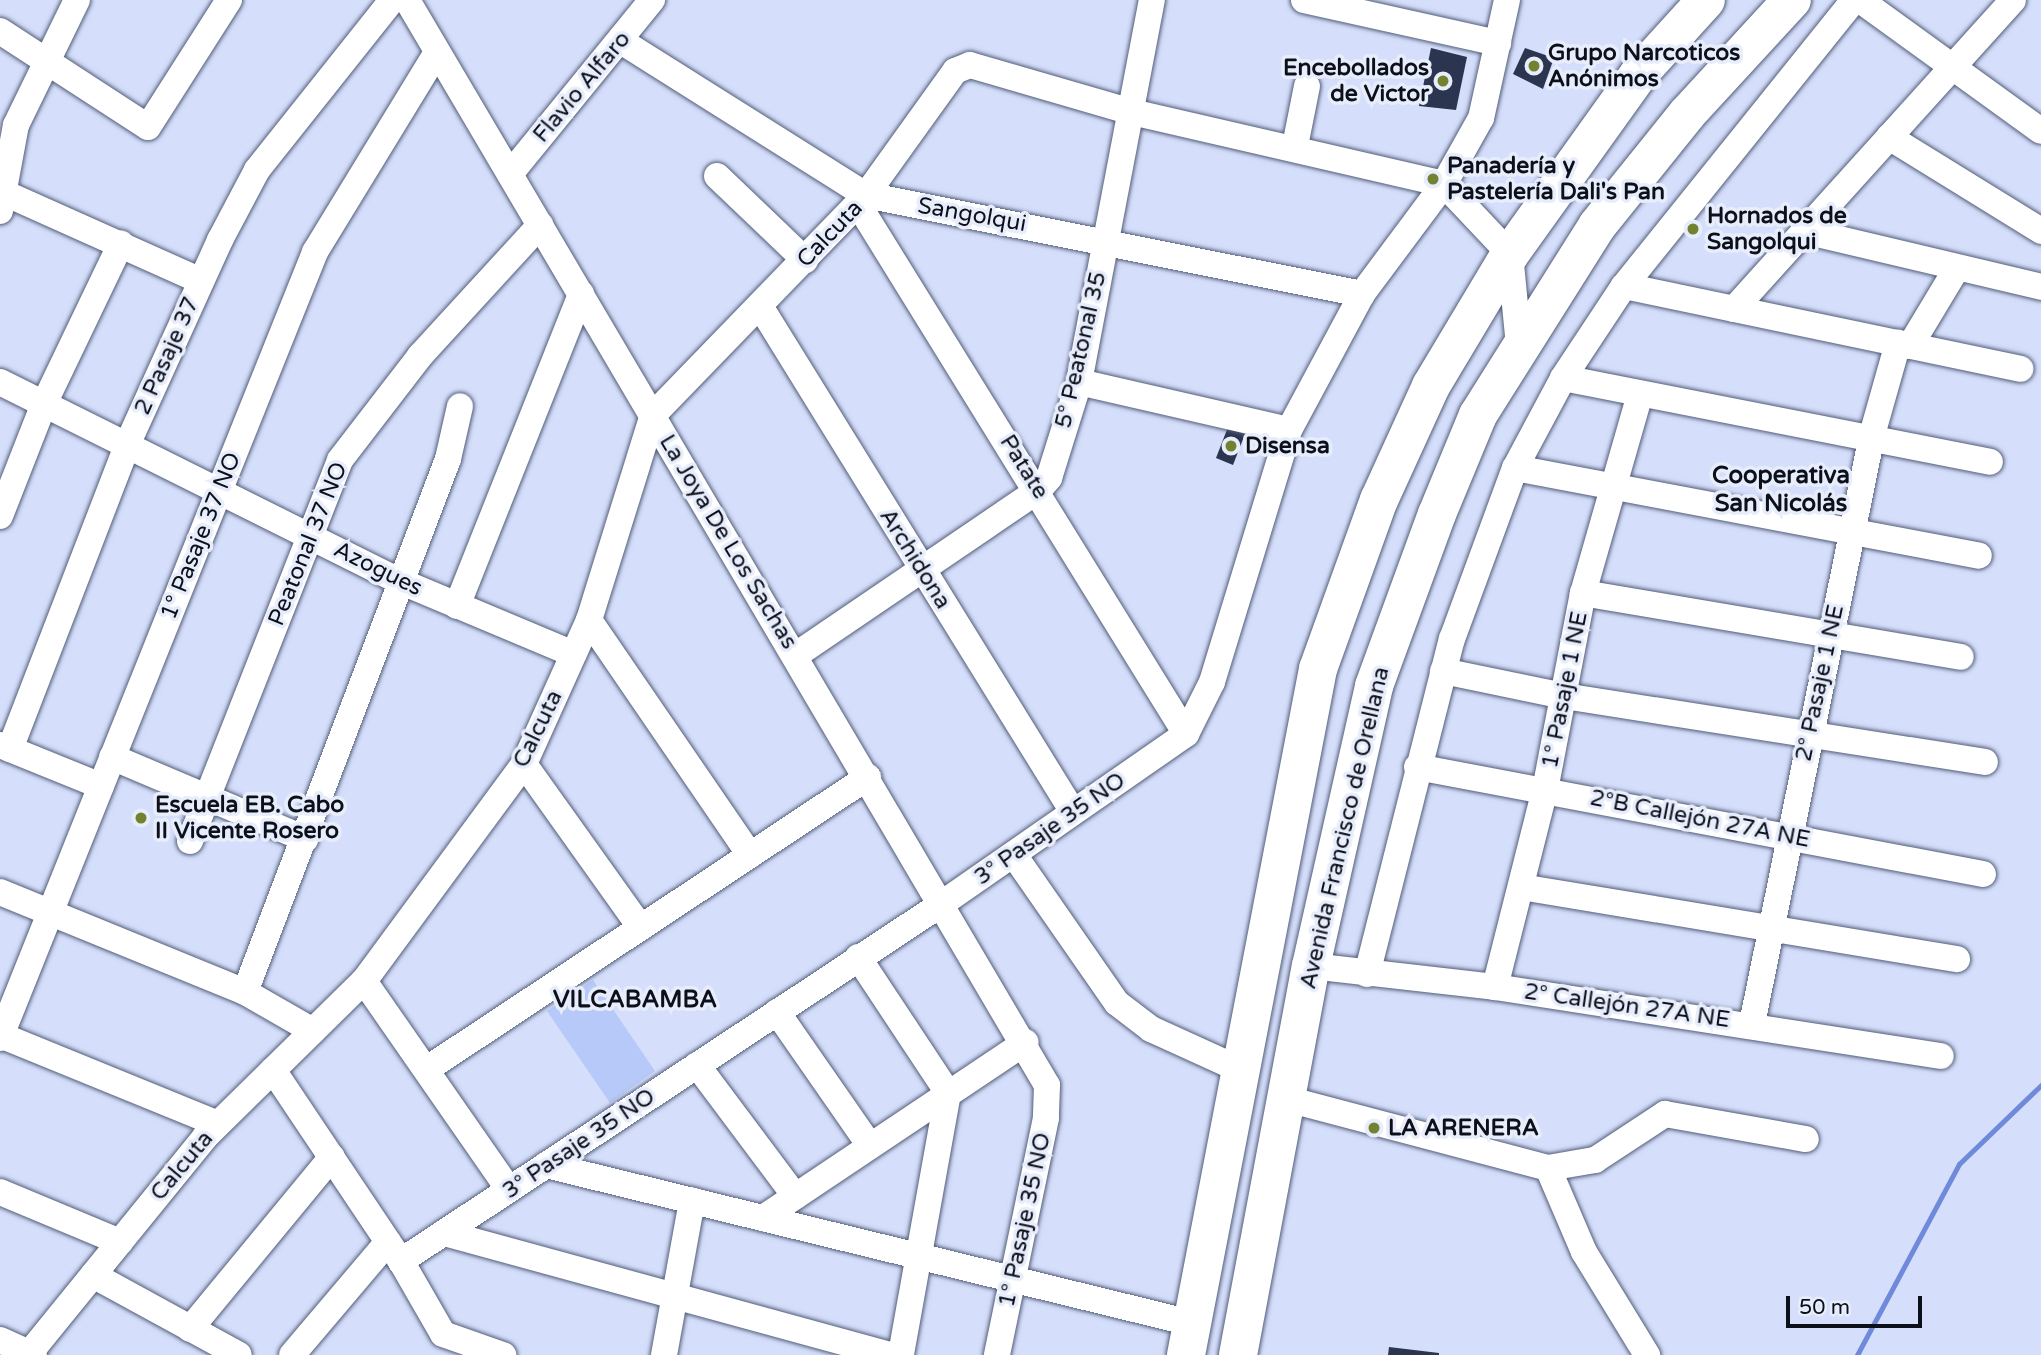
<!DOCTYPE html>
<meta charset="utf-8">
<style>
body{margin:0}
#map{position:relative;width:2041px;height:1355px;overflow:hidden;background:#d5dffb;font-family:"Varela Round",sans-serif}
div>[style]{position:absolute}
.green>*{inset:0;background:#b7c9f8}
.stream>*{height:5px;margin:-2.5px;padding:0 2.5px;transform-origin:2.5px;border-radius:2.5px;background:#6f8ada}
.building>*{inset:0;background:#2c3550}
.roads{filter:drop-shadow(0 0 2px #525d7a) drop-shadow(0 0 2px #525d7a)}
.minor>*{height:26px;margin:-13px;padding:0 13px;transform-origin:13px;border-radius:13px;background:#fff}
.highway>*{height:38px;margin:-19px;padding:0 19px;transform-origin:19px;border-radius:19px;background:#fff}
.dots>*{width:19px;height:19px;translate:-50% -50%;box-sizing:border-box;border:4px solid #e7edfb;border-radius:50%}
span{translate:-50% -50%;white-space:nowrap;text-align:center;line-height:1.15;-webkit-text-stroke:7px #e7edfb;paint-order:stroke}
.poi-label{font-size:23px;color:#0c101b;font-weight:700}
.left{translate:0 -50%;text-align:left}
.right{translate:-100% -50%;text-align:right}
.street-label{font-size:23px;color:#0c101b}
.neighbourhood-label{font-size:24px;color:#0c101b;font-weight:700}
.scale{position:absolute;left:1786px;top:1296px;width:136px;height:32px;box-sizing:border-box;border:4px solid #0c101b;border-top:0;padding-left:9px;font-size:21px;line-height:24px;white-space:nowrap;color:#0c101b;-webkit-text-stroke:5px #e7edfb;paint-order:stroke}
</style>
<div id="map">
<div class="green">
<i style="clip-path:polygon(593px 980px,655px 1071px,610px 1103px,547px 1011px)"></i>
</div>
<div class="stream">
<i style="left:1857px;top:1355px;width:217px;rotate:-61.9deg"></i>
<i style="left:1959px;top:1164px;width:114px;rotate:-43.9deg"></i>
</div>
<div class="building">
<i style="clip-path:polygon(1431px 48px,1467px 57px,1456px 110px,1419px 106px)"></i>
<i style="clip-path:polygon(1525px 48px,1554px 58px,1543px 89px,1513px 74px)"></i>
<i style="clip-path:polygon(1228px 427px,1245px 434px,1233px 465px,1216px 458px)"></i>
<i style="clip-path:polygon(1389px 1347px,1439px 1353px,1439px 1355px,1388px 1355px)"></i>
</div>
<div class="roads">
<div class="minor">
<i style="left:407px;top:0;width:1260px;rotate:59.47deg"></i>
<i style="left:1047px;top:1085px;width:33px;rotate:92deg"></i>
<i style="left:1046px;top:1118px;width:242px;rotate:101.7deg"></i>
<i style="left:1304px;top:0;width:199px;rotate:12.5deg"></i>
<i style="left:1507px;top:0;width:121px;rotate:102.4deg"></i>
<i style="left:1481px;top:118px;width:76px;rotate:119.3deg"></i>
<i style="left:1444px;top:184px;width:96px;rotate:46.7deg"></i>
<i style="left:1510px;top:254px;width:92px;rotate:84.4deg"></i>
<i style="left:1860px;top:0;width:223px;rotate:35.9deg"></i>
<i style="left:0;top:31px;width:176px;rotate:33deg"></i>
<i style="left:148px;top:127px;width:151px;rotate:-57.5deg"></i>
<i style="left:621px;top:41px;width:289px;rotate:32.2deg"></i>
<i style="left:866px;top:195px;width:506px;rotate:11.29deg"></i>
<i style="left:1889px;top:137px;width:179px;rotate:31.7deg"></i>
<i style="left:1295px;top:146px;width:61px;rotate:-78.7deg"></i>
<i style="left:510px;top:174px;width:225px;rotate:-50.8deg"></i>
<i style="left:717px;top:176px;width:122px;rotate:43.7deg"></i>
<i style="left:0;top:191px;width:220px;rotate:24.1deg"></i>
<i style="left:858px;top:204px;width:623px;rotate:58.25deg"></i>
<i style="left:0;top:211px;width:87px;rotate:-79.5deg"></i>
<i style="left:16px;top:125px;width:139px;rotate:-64deg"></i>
<i style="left:1805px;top:231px;width:243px;rotate:13.3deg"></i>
<i style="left:1624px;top:286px;width:405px;rotate:11.8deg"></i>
<i style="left:760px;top:306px;width:595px;rotate:58.26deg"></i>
<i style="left:1734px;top:309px;width:416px;rotate:-47.9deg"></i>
<i style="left:1910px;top:346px;width:91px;rotate:-58.9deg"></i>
<i style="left:1563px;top:378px;width:435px;rotate:11.1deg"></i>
<i style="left:0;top:382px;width:449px;rotate:26.5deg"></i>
<i style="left:402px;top:582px;width:186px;rotate:22.8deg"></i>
<i style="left:1079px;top:382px;width:215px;rotate:12.9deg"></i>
<i style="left:1515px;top:468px;width:472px;rotate:10.7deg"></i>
<i style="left:0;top:516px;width:120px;rotate:-68.6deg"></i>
<i style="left:44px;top:404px;width:178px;rotate:-64.4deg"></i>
<i style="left:1583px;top:593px;width:383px;rotate:9.6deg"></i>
<i style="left:457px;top:606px;width:336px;rotate:-68.3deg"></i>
<i style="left:589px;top:620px;width:285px;rotate:55.6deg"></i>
<i style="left:796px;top:655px;width:294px;rotate:-34.2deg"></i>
<i style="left:1039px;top:490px;width:16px;rotate:-50deg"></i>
<i style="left:1049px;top:478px;width:101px;rotate:-72.6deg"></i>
<i style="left:1079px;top:382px;width:389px;rotate:-79.2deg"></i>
<i style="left:1443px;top:671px;width:124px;rotate:11.7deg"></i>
<i style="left:1564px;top:696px;width:426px;rotate:8.9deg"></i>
<i style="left:0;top:745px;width:109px;rotate:22.1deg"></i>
<i style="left:10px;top:749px;width:326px;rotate:-68.9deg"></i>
<i style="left:127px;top:445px;width:225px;rotate:-65.6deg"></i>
<i style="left:220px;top:240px;width:79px;rotate:-62.1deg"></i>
<i style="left:257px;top:170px;width:217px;rotate:-51.5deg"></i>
<i style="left:112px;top:757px;width:210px;rotate:23deg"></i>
<i style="left:524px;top:764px;width:201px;rotate:54.5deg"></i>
<i style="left:1417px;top:767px;width:576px;rotate:10.71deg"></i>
<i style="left:190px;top:841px;width:409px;rotate:-68.5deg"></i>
<i style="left:340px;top:460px;width:131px;rotate:-52.4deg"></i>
<i style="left:420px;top:356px;width:178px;rotate:-47.5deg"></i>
<i style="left:1014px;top:855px;width:180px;rotate:55.2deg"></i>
<i style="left:1117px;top:1003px;width:43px;rotate:37.4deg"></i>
<i style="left:1151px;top:1029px;width:99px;rotate:24.5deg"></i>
<i style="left:1521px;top:887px;width:442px;rotate:9.4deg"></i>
<i style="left:0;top:892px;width:265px;rotate:22.2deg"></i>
<i style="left:245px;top:992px;width:78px;rotate:29.8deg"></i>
<i style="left:858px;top:957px;width:163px;rotate:56.5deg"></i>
<i style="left:948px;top:1093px;width:266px;rotate:100.2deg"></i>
<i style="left:1311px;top:966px;width:185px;rotate:6.5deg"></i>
<i style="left:1495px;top:987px;width:451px;rotate:8.8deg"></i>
<i style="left:1367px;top:974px;width:346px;rotate:-75.8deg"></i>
<i style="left:1452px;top:639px;width:182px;rotate:-69.8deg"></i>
<i style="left:1515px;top:468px;width:102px;rotate:-61.9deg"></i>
<i style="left:1563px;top:378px;width:110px;rotate:-56.5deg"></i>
<i style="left:1624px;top:286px;width:367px;rotate:-51.2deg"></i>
<i style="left:364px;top:981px;width:254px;rotate:55.2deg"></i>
<i style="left:1495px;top:987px;width:203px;rotate:-75.8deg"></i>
<i style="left:1545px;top:790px;width:201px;rotate:-79.1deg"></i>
<i style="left:1583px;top:593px;width:207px;rotate:-74deg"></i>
<i style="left:245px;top:992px;width:570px;rotate:-69.15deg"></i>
<i style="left:448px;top:459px;width:54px;rotate:-77.2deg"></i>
<i style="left:777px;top:1012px;width:163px;rotate:55.2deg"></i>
<i style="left:1752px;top:1024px;width:601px;rotate:-78.48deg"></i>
<i style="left:1872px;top:435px;width:96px;rotate:-74.2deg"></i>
<i style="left:0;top:1035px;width:235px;rotate:22.2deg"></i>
<i style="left:0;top:1038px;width:847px;rotate:-68.16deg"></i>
<i style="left:315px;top:252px;width:234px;rotate:-58.6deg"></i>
<i style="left:697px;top:1065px;width:164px;rotate:53.2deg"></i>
<i style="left:427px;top:1069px;width:529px;rotate:-33.51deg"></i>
<i style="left:273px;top:1070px;width:230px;rotate:56.2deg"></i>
<i style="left:401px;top:1261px;width:84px;rotate:60.1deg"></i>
<i style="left:443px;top:1334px;width:64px;rotate:19.3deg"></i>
<i style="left:1287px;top:1099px;width:270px;rotate:14.8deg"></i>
<i style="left:1548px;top:1168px;width:48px;rotate:-9.7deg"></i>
<i style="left:1595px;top:1160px;width:84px;rotate:-33.3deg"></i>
<i style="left:1665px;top:1114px;width:143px;rotate:10.1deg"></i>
<i style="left:546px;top:1165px;width:664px;rotate:13.76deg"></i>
<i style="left:1548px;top:1168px;width:91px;rotate:66.8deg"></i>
<i style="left:1584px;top:1252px;width:121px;rotate:58.5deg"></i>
<i style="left:0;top:1192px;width:130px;rotate:22.6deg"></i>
<i style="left:763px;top:1218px;width:316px;rotate:-33.8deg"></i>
<i style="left:444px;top:1233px;width:461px;rotate:15.3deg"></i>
<i style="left:93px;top:1275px;width:166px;rotate:28.7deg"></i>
<i style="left:190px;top:1329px;width:223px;rotate:-50.5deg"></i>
<i style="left:0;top:1340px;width:37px;rotate:24deg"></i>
<i style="left:28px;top:1355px;width:281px;rotate:-50.9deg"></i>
<i style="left:205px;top:1137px;width:223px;rotate:-44.5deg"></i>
<i style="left:364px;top:981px;width:270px;rotate:-53.6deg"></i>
<i style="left:524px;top:764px;width:158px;rotate:-65.7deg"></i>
<i style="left:589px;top:620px;width:215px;rotate:-72.7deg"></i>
<i style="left:653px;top:415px;width:306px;rotate:-45.9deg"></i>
<i style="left:866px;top:195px;width:153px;rotate:-54.3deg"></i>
<i style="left:955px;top:71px;width:16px;rotate:-22deg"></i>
<i style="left:970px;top:65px;width:169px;rotate:16.2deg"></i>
<i style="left:1132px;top:112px;width:320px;rotate:13deg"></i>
<i style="left:1444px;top:184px;width:137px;rotate:126.7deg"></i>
<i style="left:1362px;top:294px;width:154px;rotate:118.2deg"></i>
<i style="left:1289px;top:430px;width:264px;rotate:107deg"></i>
<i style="left:1212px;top:682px;width:58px;rotate:116.6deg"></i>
<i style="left:1186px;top:734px;width:296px;rotate:145.2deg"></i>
<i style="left:943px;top:903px;width:650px;rotate:146.55deg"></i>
<i style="left:292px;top:1355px;width:148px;rotate:-49.7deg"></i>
<i style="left:664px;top:1355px;width:157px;rotate:-79.7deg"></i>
</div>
<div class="highway">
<i style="left:1186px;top:1355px;width:699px;rotate:-79.11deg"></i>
<i style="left:1318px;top:669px;width:180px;rotate:-70.2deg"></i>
<i style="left:1379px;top:500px;width:125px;rotate:-65.5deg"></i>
<i style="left:1431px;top:386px;width:154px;rotate:-59.1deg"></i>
<i style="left:1510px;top:254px;width:220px;rotate:-54.4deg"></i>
<i style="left:1638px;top:75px;width:101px;rotate:-47.8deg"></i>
<i style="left:1238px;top:1355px;width:396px;rotate:-79.4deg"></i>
<i style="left:1311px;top:966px;width:287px;rotate:-77.3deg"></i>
<i style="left:1374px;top:686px;width:183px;rotate:-69.9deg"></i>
<i style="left:1437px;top:514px;width:107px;rotate:-67.5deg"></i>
<i style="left:1478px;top:415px;width:223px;rotate:-57.8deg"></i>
<i style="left:1597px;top:226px;width:144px;rotate:-51.2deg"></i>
<i style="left:1687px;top:114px;width:155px;rotate:-47.4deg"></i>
</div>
</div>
<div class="dots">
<i style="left:1534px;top:66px;background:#738231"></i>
<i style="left:1443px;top:81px;background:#738231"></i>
<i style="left:1433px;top:179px;background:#738231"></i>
<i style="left:1693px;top:229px;background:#738231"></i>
<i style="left:1231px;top:446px;background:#738231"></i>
<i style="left:141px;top:818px;background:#738231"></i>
<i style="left:1374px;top:1128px;background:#738231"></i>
</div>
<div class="poi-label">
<span class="left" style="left:1548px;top:66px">Grupo Narcoticos<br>Anónimos</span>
<span class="right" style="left:1429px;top:81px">Encebollados<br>de Victor</span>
<span class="left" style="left:1447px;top:179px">Panadería y<br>Pastelería Dali's Pan</span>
<span class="left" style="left:1707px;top:229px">Hornados de<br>Sangolqui</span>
<span class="left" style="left:1245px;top:446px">Disensa</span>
<span class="left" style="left:155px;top:818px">Escuela EB. Cabo<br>II Vicente Rosero</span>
<span class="left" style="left:1388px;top:1128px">LA ARENERA</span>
</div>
<div class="street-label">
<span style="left:582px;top:87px;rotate:-50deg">Flavio Alfaro</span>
<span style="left:972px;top:215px;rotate:10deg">Sangolqui</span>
<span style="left:830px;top:234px;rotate:-46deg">Calcuta</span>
<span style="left:1081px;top:350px;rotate:-77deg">5° Peatonal 35</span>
<span style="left:167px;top:356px;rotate:-66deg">2 Pasaje 37</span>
<span style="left:1024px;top:467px;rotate:58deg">Patate</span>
<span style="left:201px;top:536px;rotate:-68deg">1° Pasaje 37 NO</span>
<span style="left:728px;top:542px;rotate:59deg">La Joya De Los Sachas</span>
<span style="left:308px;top:544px;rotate:-68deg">Peatonal 37 NO</span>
<span style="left:915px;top:559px;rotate:58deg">Archidona</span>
<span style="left:378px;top:569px;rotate:26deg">Azogues</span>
<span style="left:1820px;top:683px;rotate:-78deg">2° Pasaje 1 NE</span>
<span style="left:1565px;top:690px;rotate:-79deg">1° Pasaje 1 NE</span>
<span style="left:538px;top:729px;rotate:-64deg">Calcuta</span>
<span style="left:1700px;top:819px;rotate:11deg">2°B Callejón 27A NE</span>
<span style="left:1345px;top:828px;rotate:-77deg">Avenida Francisco de Orellana</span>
<span style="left:1050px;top:829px;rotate:-35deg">3° Pasaje 35 NO</span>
<span style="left:1627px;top:1006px;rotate:8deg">2° Callejón 27A NE</span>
<span style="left:579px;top:1144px;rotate:-34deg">3° Pasaje 35 NO</span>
<span style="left:182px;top:1166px;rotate:-50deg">Calcuta</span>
<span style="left:1025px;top:1220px;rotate:-78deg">1° Pasaje 35 NO</span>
</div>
<div class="neighbourhood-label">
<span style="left:1781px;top:490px">Cooperativa<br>San Nicolás</span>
<span style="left:635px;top:1000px">VILCABAMBA</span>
</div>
<div class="scale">50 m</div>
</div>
